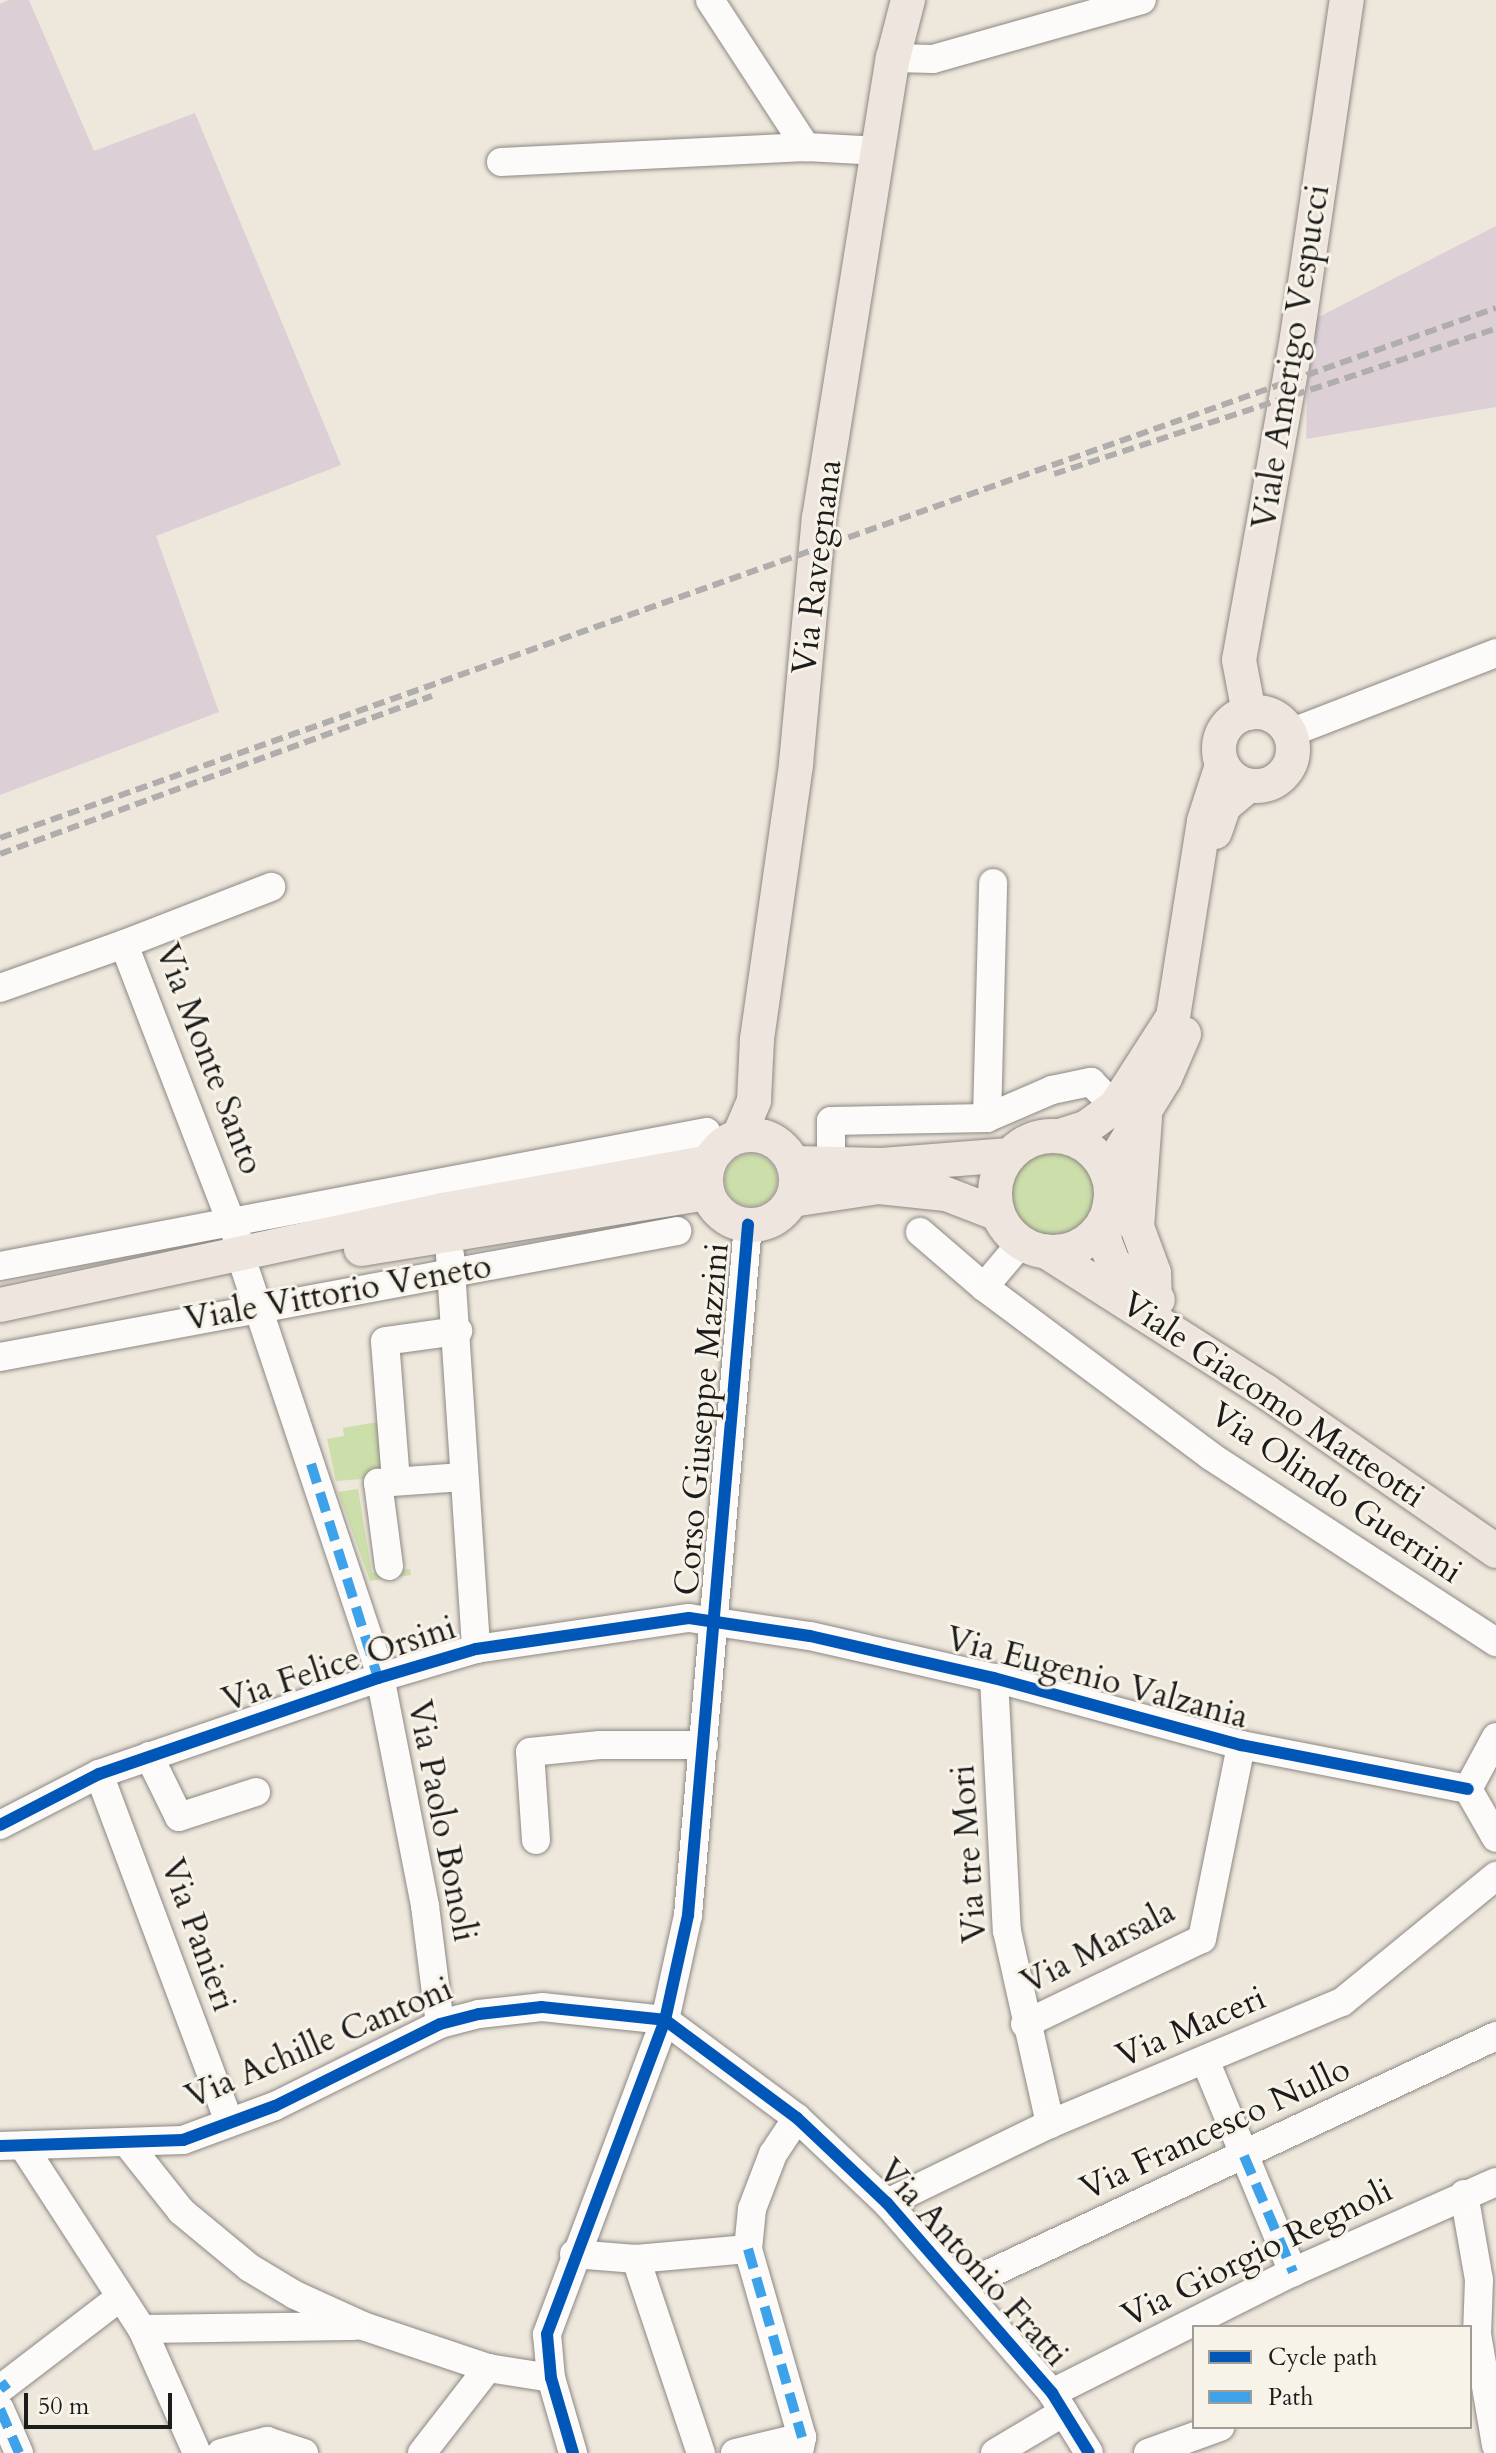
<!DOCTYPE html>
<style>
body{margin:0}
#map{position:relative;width:1496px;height:2453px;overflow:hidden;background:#eee7dc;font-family:Cardo,serif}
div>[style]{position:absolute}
.industrial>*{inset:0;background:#dcd0d6}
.green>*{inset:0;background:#ccdeaa}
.round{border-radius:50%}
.roads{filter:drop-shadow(0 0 2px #8c8883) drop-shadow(0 0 2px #8c8883)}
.minor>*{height:28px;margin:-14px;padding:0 14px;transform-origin:14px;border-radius:14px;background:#fcfbfa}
.major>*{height:34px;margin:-17px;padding:0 17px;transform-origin:17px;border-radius:17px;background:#ede5de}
.major>.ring{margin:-17px;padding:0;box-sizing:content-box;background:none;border:34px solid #ede5de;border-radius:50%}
.rail>*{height:6px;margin-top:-3px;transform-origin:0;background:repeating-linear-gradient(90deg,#afaeac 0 12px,transparent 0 18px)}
.quiet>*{height:10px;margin-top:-5px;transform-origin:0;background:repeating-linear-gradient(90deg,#3da2ea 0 20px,transparent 0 30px)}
.cycleway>*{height:12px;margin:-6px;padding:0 6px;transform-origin:6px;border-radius:6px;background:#0057b8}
span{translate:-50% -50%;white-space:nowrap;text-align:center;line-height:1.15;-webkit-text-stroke:6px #f7f3e8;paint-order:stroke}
.street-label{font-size:34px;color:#1c1c1c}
.legend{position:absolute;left:1192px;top:2325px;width:280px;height:104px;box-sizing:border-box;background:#f7f3e8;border:2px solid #9f9d96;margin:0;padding:10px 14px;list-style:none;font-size:24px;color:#1c1c1c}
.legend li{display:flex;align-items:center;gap:16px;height:40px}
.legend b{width:40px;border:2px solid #9f9d96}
.scale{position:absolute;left:24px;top:2393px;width:148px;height:36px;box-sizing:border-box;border:4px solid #1c1c1c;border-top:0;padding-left:10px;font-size:24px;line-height:28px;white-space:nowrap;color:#1c1c1c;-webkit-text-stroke:6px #f7f3e8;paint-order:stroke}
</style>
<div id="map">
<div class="industrial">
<i style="clip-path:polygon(9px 0,29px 0,94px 151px,195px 113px,341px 465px,156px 536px,219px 712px,0 795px,0 4px)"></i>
<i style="clip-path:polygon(1496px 226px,1496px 407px,1306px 439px,1309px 322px)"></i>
</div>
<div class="green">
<i class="round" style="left:1011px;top:1152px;width:84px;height:84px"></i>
<i class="round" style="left:725px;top:1154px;width:52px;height:52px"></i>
<i style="clip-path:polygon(383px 1421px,390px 1477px,336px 1481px,327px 1439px,344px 1436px,343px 1428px)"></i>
<i style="clip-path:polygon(358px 1489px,372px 1573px,410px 1569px,411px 1575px,370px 1581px,338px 1492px)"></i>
</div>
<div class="roads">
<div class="minor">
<i style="left:710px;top:0;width:176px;rotate:56.9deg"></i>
<i style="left:893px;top:58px;width:40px;rotate:1.4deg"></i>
<i style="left:933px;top:59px;width:217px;rotate:-15.8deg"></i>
<i style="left:501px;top:162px;width:305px;rotate:-2.8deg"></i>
<i style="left:806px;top:147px;width:74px;rotate:3.1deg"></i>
<i style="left:1290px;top:733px;width:221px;rotate:-21.2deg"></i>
<i style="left:0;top:988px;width:132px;rotate:-19.5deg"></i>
<i style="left:987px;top:1118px;width:235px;rotate:-88.5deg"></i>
<i style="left:831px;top:1164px;width:43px;rotate:-90deg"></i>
<i style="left:831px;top:1121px;width:156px;rotate:-1.1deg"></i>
<i style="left:987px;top:1118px;width:71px;rotate:-23.3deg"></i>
<i style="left:1052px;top:1090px;width:40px;rotate:-12deg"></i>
<i style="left:1091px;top:1082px;width:35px;rotate:46deg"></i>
<i style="left:920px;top:1232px;width:84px;rotate:40.7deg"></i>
<i style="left:984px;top:1287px;width:284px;rotate:36.7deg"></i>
<i style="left:1212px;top:1457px;width:339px;rotate:33.1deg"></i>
<i style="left:238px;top:1240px;width:317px;rotate:-111.1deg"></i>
<i style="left:124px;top:944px;width:158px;rotate:-21.2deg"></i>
<i style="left:450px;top:1255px;width:395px;rotate:86.2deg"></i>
<i style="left:243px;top:1263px;width:425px;rotate:71.5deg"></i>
<i style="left:378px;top:1666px;width:245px;rotate:78.9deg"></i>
<i style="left:425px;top:1906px;width:119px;rotate:82.8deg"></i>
<i style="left:0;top:1266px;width:719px;rotate:-10.75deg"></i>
<i style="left:984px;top:1287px;width:57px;rotate:-49.9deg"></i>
<i style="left:0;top:1357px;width:689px;rotate:-10.54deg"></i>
<i style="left:396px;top:1481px;width:140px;rotate:-94.5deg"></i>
<i style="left:385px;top:1341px;width:74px;rotate:-7.8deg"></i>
<i style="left:389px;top:1566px;width:84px;rotate:-97.5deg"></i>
<i style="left:378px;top:1483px;width:85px;rotate:-4deg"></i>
<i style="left:994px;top:1678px;width:253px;rotate:87.1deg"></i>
<i style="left:1007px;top:1931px;width:198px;rotate:77.4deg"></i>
<i style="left:149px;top:1756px;width:68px;rotate:63.8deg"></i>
<i style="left:179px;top:1817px;width:81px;rotate:-18deg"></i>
<i style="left:99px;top:1774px;width:371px;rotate:69.5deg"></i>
<i style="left:1468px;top:1789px;width:59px;rotate:-61.7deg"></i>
<i style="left:1468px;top:1789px;width:56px;rotate:60.3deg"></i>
<i style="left:0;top:1825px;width:111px;rotate:-27.3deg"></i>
<i style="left:99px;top:1774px;width:295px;rotate:-19deg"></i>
<i style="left:378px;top:1678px;width:102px;rotate:-16.5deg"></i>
<i style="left:476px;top:1649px;width:215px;rotate:-8.3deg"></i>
<i style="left:689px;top:1618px;width:122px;rotate:8.5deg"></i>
<i style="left:810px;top:1636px;width:189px;rotate:12.9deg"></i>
<i style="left:994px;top:1678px;width:256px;rotate:15.2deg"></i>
<i style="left:1241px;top:1745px;width:231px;rotate:11deg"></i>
<i style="left:536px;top:1840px;width:88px;rotate:-93.9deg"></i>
<i style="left:530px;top:1752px;width:70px;rotate:-5.7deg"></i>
<i style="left:600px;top:1745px;width:104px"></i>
<i style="left:1025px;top:2024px;width:196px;rotate:-25.7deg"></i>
<i style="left:1202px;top:1939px;width:198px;rotate:-78.6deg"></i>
<i style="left:1205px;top:2060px;width:230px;rotate:67.5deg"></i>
<i style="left:797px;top:2118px;width:43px;rotate:123.7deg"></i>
<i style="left:773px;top:2154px;width:59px;rotate:110.9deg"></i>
<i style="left:752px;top:2209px;width:40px;rotate:95.7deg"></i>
<i style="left:748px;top:2249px;width:196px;rotate:74deg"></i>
<i style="left:127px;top:2143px;width:87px;rotate:51.5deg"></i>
<i style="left:181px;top:2211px;width:89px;rotate:39.6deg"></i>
<i style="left:250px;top:2268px;width:52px;rotate:31deg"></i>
<i style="left:295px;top:2295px;width:75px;rotate:24.5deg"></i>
<i style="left:363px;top:2326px;width:132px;rotate:18.6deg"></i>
<i style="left:488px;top:2368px;width:64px;rotate:9deg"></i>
<i style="left:0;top:2146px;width:183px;rotate:-1.9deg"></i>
<i style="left:183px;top:2140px;width:98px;rotate:-20.3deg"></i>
<i style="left:275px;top:2106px;width:184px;rotate:-26.4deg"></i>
<i style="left:440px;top:2024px;width:40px;rotate:-14.4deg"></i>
<i style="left:479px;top:2014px;width:63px;rotate:-6.3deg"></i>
<i style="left:542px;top:2007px;width:124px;rotate:6deg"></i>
<i style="left:665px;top:2020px;width:164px;rotate:36.6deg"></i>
<i style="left:797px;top:2118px;width:124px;rotate:43.4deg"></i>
<i style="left:887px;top:2203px;width:252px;rotate:49deg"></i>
<i style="left:1052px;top:2393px;width:70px;rotate:58.3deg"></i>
<i style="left:23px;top:2146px;width:218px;rotate:57deg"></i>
<i style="left:142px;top:2329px;width:136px;rotate:66.1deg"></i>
<i style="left:1464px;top:2194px;width:87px;rotate:80.1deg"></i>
<i style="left:1479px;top:2280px;width:54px;rotate:92.1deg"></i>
<i style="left:1477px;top:2334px;width:113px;rotate:80.3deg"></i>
<i style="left:887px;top:2203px;width:181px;rotate:-25.9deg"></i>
<i style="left:1050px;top:2124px;width:316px;rotate:-22.7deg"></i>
<i style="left:1342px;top:2002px;width:199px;rotate:-39.3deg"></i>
<i style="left:574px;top:2254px;width:62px;rotate:4.6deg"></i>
<i style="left:636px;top:2259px;width:112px;rotate:-5.1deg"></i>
<i style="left:636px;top:2259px;width:205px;rotate:71.5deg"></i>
<i style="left:963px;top:2286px;width:589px;rotate:-25.13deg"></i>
<i style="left:142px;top:2329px;width:212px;rotate:-0.8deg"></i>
<i style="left:0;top:2389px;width:150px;rotate:-37.4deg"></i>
<i style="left:1052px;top:2393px;width:270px;rotate:-26.7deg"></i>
<i style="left:1293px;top:2272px;width:222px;rotate:-23.9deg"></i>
<i style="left:0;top:2409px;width:48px;rotate:66.6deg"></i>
<i style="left:221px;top:2453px;width:48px;rotate:-14.6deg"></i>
<i style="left:267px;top:2441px;width:39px;rotate:18deg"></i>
<i style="left:422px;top:2453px;width:108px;rotate:-52.2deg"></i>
<i style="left:573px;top:2453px;width:78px;rotate:-106.3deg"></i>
<i style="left:551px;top:2378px;width:44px;rotate:-95.2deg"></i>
<i style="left:547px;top:2334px;width:335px;rotate:-69.4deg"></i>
<i style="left:665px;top:2020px;width:107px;rotate:-77.6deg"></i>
<i style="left:688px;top:1915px;width:693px;rotate:-85.03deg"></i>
<i style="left:735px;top:2453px;width:69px;rotate:-13.4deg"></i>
<i style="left:802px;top:2437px;width:16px;rotate:101deg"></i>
<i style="left:995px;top:2453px;width:80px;rotate:-30.7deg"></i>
<i style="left:1148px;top:2453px;width:77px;rotate:-19.9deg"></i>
</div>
<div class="major">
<i class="ring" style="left:1219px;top:712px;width:40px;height:40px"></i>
<i style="left:1249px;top:713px;width:54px;rotate:-100.7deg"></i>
<i style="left:1239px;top:660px;width:328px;rotate:-79.8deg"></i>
<i style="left:1297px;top:337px;width:341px;rotate:-81.6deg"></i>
<i style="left:1215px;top:832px;width:28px;rotate:-71deg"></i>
<i style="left:1224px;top:806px;width:31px;rotate:-40deg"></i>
<i style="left:1145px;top:1118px;width:109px;rotate:94.2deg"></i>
<i style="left:1137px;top:1227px;width:49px;rotate:69.7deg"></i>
<i style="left:1154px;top:1273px;width:26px;rotate:88deg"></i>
<i class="ring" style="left:706px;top:1135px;width:56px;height:56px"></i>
<i style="left:739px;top:1136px;width:39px;rotate:-67deg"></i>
<i style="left:754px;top:1100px;width:61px;rotate:-87.2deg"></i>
<i style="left:757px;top:1039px;width:278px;rotate:-81.9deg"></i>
<i style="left:796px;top:764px;width:247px;rotate:-84.7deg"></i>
<i style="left:819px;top:518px;width:466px;rotate:-80.9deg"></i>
<i style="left:893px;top:58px;width:60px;rotate:-75.5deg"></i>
<i style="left:1060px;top:1136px;width:28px;rotate:-18deg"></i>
<i style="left:1087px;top:1127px;width:34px;rotate:-36deg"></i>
<i style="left:1115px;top:1107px;width:107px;rotate:-57.2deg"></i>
<i style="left:1173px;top:1017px;width:198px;rotate:-81deg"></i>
<i style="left:1204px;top:821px;width:59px;rotate:-72.2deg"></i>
<i class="ring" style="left:995px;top:1136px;width:82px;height:82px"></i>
<i style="left:794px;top:1163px;width:88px;rotate:1.3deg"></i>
<i style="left:882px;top:1165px;width:128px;rotate:-4.5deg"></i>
<i style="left:1107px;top:1173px;width:111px;rotate:-58.6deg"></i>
<i style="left:1165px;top:1078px;width:48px;rotate:-66.6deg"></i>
<i style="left:792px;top:1200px;width:88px;rotate:-8.5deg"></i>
<i style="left:879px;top:1187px;width:67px;rotate:6deg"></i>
<i style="left:946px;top:1194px;width:56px;rotate:21deg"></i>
<i style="left:1110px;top:1204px;width:36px;rotate:100deg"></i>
<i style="left:1104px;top:1239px;width:26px;rotate:69deg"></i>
<i style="left:1113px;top:1263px;width:58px;rotate:39.4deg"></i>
<i style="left:361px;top:1249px;width:351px;rotate:-9.2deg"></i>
<i style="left:1047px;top:1252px;width:259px;rotate:32.5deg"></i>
<i style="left:1265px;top:1391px;width:281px;rotate:34.7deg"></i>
<i style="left:0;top:1305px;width:453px;rotate:-12.1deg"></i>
<i style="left:443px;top:1210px;width:270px;rotate:-10.2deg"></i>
</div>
</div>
<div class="rail">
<i style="left:1054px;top:474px;width:465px;rotate:-18.2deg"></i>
<i style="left:0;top:838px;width:1587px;rotate:-19.51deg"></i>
<i style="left:0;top:854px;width:460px;rotate:-20.1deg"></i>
</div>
<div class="quiet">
<i style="left:311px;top:1464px;width:224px;rotate:72.6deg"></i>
<i style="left:1244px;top:2156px;width:126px;rotate:67.1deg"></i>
<i style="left:748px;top:2249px;width:196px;rotate:74deg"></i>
<i style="left:0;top:2389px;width:10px;rotate:-37deg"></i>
<i style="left:0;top:2409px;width:48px;rotate:66.6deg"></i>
</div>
<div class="cycleway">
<i style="left:0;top:1825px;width:111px;rotate:-27.3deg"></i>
<i style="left:99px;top:1774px;width:295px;rotate:-19deg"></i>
<i style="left:378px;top:1678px;width:102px;rotate:-16.5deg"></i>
<i style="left:476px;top:1649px;width:215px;rotate:-8.3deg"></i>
<i style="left:689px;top:1618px;width:122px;rotate:8.5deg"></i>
<i style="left:810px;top:1636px;width:189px;rotate:12.9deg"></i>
<i style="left:994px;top:1678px;width:256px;rotate:15.2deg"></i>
<i style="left:1241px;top:1745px;width:231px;rotate:11deg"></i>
<i style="left:0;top:2146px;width:183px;rotate:-1.9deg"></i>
<i style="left:183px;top:2140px;width:98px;rotate:-20.3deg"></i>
<i style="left:275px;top:2106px;width:184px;rotate:-26.4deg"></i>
<i style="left:440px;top:2024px;width:40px;rotate:-14.4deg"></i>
<i style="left:479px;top:2014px;width:63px;rotate:-6.3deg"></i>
<i style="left:542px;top:2007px;width:124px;rotate:6deg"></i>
<i style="left:665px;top:2020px;width:164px;rotate:36.6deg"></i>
<i style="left:797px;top:2118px;width:124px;rotate:43.4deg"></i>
<i style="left:887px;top:2203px;width:252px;rotate:49deg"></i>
<i style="left:1052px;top:2393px;width:70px;rotate:58.3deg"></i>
<i style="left:573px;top:2453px;width:78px;rotate:-106.3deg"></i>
<i style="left:551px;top:2378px;width:44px;rotate:-95.2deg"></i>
<i style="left:547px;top:2334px;width:335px;rotate:-69.4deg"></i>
<i style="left:665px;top:2020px;width:107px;rotate:-77.6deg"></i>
<i style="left:688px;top:1915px;width:693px;rotate:-85.03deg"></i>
</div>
<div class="street-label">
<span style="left:1291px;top:357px;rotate:-81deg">Viale Amerigo Vespucci</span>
<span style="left:817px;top:567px;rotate:-83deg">Via Ravegnana</span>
<span style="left:209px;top:1059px;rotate:69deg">Via Monte Santo</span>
<span style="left:338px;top:1293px;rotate:-10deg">Viale Vittorio Veneto</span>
<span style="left:1273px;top:1400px;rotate:34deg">Viale Giacomo Matteotti</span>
<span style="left:702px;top:1419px;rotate:-85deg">Corso Giuseppe Mazzini</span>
<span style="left:1336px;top:1493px;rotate:34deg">Via Olindo Guerrini</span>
<span style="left:339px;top:1664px;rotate:-18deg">Via Felice Orsini</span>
<span style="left:1097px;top:1678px;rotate:15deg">Via Eugenio Valzania</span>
<span style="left:442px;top:1821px;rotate:79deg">Via Paolo Bonoli</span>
<span style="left:969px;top:1854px;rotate:-94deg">Via tre Mori</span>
<span style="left:198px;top:1935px;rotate:70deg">Via Panieri</span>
<span style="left:1098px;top:1947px;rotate:-27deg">Via Marsala</span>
<span style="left:1191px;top:2027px;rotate:-23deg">Via Maceri</span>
<span style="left:319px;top:2043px;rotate:-23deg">Via Achille Cantoni</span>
<span style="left:1215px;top:2129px;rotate:-25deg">Via Francesco Nullo</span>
<span style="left:1257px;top:2253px;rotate:-26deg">Via Giorgio Regnoli</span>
<span style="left:973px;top:2263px;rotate:48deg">Via Antonio Fratti</span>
</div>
<ul class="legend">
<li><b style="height:10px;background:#0057b8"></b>Cycle path</li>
<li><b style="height:10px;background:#3da2ea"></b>Path</li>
</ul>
<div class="scale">50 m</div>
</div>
